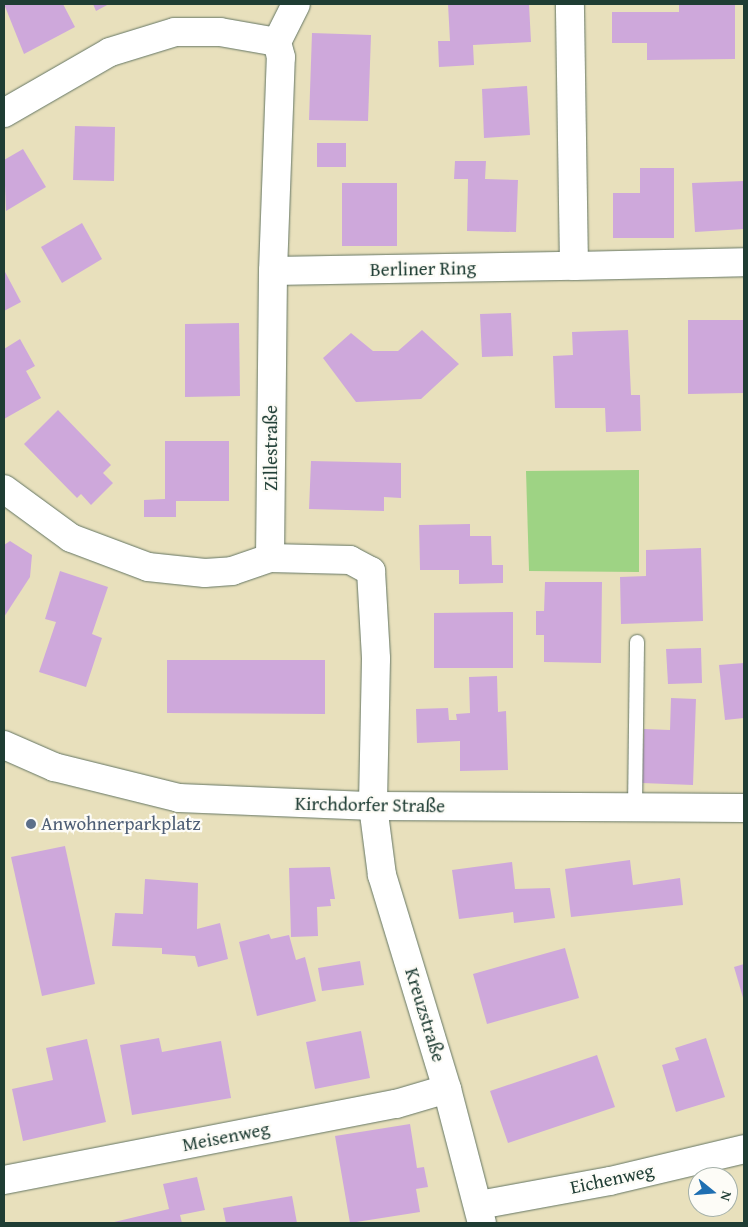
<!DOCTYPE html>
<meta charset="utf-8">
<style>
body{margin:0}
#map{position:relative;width:748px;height:1227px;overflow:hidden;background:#e8e0bc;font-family:"Gentium Book Plus",serif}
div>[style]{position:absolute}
.green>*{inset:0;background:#9ed384}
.building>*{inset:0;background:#cea8db}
.roads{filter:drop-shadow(0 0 1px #657664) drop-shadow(0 0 1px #657664)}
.service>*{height:14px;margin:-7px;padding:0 7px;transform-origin:7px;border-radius:7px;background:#fff}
.minor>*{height:28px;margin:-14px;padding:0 14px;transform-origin:14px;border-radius:14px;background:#fff}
.tertiary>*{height:28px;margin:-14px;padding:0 14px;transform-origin:14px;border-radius:14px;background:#fff}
.dots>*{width:14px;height:14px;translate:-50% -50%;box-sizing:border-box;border:2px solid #fdfcf7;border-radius:50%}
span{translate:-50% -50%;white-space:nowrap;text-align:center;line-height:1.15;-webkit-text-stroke:4.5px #fdfcf7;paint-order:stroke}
.street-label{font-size:19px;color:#1f3d34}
.service-label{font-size:19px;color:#4e5e75}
.left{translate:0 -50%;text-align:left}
.frame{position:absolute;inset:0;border:5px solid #1f3d34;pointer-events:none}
.north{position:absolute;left:688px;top:1167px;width:50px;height:50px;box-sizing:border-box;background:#fdfcf7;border:1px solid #a4b0a9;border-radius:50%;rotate:107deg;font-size:14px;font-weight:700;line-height:20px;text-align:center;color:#1f3d34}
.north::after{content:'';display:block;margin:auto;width:18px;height:22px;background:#1f6fb2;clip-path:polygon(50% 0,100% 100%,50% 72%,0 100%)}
</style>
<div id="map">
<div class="green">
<i style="clip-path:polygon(639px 470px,639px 572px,529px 571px,526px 471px)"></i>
</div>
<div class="building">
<i style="clip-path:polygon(4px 4px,63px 4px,75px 27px,24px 54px)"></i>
<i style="clip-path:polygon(93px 4px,109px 4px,96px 11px)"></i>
<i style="clip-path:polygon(448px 4px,529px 4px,531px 42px,473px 45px,474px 65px,439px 67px,438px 41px,450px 41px)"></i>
<i style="clip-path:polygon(679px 4px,735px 4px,735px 59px,647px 60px,647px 43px,612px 43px,612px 12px,679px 12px)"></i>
<i style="clip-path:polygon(312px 33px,371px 35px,368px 121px,309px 120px)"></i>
<i style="clip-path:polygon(527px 86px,530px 135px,484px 138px,482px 89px)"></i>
<i style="clip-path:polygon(75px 126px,115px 127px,114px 181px,73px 180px)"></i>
<i style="clip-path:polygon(317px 143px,346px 143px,346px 167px,317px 167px)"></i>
<i style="clip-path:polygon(23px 149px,46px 187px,6px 211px,4px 160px)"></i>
<i style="clip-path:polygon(455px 161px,486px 161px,485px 179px,518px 180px,516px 232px,467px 231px,468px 179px,454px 179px)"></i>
<i style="clip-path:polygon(640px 168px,674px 168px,674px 238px,613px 238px,613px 193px,640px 193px)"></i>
<i style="clip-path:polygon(744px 181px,744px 229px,695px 232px,692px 183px)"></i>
<i style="clip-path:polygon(342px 183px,397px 183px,397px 246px,342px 246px)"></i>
<i style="clip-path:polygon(82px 223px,102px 259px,62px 283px,41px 247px)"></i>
<i style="clip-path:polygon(4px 270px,21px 302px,4px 311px)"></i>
<i style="clip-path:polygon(511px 313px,513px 356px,482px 357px,480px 314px)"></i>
<i style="clip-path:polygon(688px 320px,744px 320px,744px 393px,688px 394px)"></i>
<i style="clip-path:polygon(239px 323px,240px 396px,185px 397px,185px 324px)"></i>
<i style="clip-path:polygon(422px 330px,459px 364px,421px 399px,356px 402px,323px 358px,351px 333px,373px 351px,398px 351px)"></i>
<i style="clip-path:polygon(628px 330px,631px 395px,640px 395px,641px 431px,606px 432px,605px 408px,555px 408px,553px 356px,573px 355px,572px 332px)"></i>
<i style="clip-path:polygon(20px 339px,35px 366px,26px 371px,41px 398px,4px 419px,4px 349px)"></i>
<i style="clip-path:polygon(58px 410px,111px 465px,103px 473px,113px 483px,91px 505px,81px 494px,77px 498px,24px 444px)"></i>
<i style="clip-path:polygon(165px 441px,229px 441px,229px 501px,176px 501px,176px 517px,144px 517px,144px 500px,165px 499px)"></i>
<i style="clip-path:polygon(311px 461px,401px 463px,401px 498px,384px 497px,384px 511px,309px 509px)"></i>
<i style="clip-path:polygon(470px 524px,470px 536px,491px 536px,492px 565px,503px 565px,503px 583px,459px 584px,459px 570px,420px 570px,419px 525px)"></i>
<i style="clip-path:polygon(10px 541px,32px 555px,30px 577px,4px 617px,4px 545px)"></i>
<i style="clip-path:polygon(701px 548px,703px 621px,621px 624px,620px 577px,646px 576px,646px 550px)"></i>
<i style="clip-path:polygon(60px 571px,108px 587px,92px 634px,102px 638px,86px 687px,39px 672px,56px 622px,45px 619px)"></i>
<i style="clip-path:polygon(545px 582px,602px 582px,601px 663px,544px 662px,544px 635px,536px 635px,536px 611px,544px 611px)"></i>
<i style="clip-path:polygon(513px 612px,513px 668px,434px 668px,434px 613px)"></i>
<i style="clip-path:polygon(701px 648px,702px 683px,668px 684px,666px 649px)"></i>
<i style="clip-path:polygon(167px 660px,325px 660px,325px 714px,167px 713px)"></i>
<i style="clip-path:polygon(744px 663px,744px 718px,725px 720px,719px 665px)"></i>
<i style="clip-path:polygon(497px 676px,498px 712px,506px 711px,508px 770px,460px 771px,460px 741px,417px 743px,416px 709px,448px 708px,449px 720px,457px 720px,456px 714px,470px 713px,469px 677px)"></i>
<i style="clip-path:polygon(671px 698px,696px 699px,693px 785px,642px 783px,644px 729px,670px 730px)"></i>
<i style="clip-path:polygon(65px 846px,95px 984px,42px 996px,11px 857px)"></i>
<i style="clip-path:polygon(630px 860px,633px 885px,680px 878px,683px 905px,571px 917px,565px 869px)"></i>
<i style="clip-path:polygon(512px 862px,515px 889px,550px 888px,555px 918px,514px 923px,513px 912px,459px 919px,452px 870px)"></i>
<i style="clip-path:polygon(330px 867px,335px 899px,330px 899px,331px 906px,317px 907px,318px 936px,291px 937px,289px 868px)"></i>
<i style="clip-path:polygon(145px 879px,198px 883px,197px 929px,220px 923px,228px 959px,198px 967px,195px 956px,162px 954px,162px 948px,112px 946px,115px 913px,143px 914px)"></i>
<i style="clip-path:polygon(269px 934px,271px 939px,289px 935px,296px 960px,305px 957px,316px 1001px,257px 1016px,239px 942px)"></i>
<i style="clip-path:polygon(565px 948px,579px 998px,487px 1024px,473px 974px)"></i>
<i style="clip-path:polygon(360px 961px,364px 985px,322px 991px,318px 968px)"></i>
<i style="clip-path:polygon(744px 964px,744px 1001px,734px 967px)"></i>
<i style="clip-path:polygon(361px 1031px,370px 1078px,315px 1089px,306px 1042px)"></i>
<i style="clip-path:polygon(159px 1038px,162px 1052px,221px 1041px,231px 1098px,132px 1115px,120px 1045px)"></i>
<i style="clip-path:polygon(706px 1038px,725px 1097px,676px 1112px,662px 1065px,679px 1060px,675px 1048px)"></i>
<i style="clip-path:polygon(87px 1039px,106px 1122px,23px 1141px,12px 1089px,53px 1080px,46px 1048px)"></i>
<i style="clip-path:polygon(597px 1055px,615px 1107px,508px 1143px,490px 1091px)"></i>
<i style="clip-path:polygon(410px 1124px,417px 1168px,424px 1167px,428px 1187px,416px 1189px,420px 1212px,350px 1223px,335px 1136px)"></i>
<i style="clip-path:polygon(197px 1177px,205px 1210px,180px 1215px,182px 1223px,110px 1223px,169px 1209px,163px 1184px)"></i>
<i style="clip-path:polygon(292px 1196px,297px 1223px,226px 1223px,223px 1208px)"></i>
</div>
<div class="roads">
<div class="service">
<i style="left:635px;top:808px;width:166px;rotate:-89.3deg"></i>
</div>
<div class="minor">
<i style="left:4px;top:113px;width:122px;rotate:-29.9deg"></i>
<i style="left:110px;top:52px;width:68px;rotate:-17.1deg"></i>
<i style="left:175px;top:32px;width:45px"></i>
<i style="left:220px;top:32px;width:58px;rotate:10deg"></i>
<i style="left:574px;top:266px;width:170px;rotate:-1.3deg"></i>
<i style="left:273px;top:271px;width:301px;rotate:-1deg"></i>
<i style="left:574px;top:266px;width:262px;rotate:-90.9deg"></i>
<i style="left:4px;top:489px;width:83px;rotate:36.2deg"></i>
<i style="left:71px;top:538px;width:82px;rotate:20.6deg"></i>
<i style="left:148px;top:567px;width:57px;rotate:6deg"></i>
<i style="left:205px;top:573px;width:27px;rotate:-4deg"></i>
<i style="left:232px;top:571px;width:40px;rotate:-18.9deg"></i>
<i style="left:270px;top:558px;width:80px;rotate:1.4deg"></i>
<i style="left:350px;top:560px;width:24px;rotate:28deg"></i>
<i style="left:371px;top:571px;width:88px;rotate:86.7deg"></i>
<i style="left:376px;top:659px;width:147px;rotate:91.2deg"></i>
<i style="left:373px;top:806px;width:70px;rotate:82.6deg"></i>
<i style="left:382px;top:875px;width:224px;rotate:73.1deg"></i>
<i style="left:447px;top:1089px;width:138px;rotate:75.4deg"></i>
<i style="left:270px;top:558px;width:287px;rotate:-89.4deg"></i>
<i style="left:273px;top:271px;width:214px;rotate:-87.9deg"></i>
<i style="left:281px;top:57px;width:16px;rotate:-105deg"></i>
<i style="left:277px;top:42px;width:42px;rotate:-63.4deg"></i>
<i style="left:4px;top:1180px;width:399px;rotate:-11deg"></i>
<i style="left:396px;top:1104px;width:53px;rotate:-16.4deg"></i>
<i style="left:479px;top:1205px;width:133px;rotate:-10.4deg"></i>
<i style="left:610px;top:1181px;width:138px;rotate:-13.4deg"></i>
</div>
<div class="tertiary">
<i style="left:4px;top:745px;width:55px;rotate:23.7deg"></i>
<i style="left:54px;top:767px;width:129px;rotate:13.9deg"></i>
<i style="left:179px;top:798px;width:194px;rotate:2.4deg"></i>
<i style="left:373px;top:806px;width:371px;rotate:0.3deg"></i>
</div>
</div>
<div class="dots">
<i style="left:31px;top:824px;background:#5c6f8a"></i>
</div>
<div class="street-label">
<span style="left:423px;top:269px;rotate:-1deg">Berliner Ring</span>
<span style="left:271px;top:448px;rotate:-90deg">Zillestraße</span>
<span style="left:370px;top:805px;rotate:1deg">Kirchdorfer Straße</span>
<span style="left:425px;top:1015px;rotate:73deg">Kreuzstraße</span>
<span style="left:226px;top:1137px;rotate:-11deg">Meisenweg</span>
<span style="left:612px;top:1179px;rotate:-12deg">Eichenweg</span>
</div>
<div class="service-label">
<span class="left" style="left:41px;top:824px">Anwohnerparkplatz</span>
</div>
<div class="frame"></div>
<div class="north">N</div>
</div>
